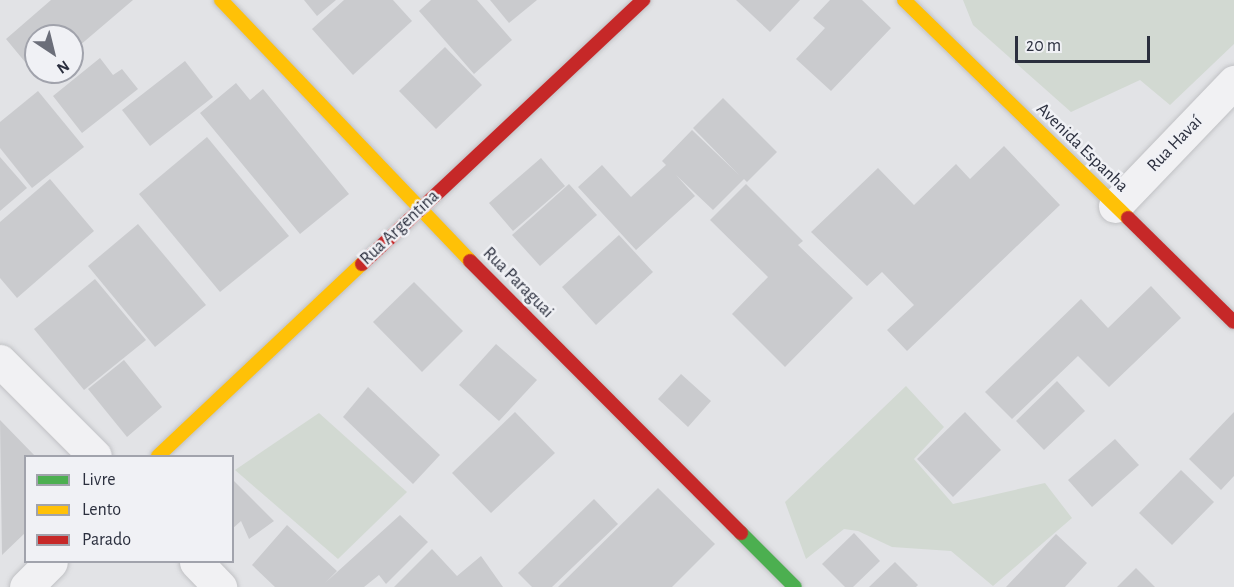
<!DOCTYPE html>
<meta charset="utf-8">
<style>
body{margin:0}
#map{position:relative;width:1234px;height:587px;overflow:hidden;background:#e2e3e6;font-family:"Alegreya Sans",sans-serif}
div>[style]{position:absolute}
.green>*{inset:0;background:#d2d9d2}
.building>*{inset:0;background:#cacbce}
.roads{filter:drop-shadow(0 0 2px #c0c1c4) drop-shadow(0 0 2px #c0c1c4)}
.street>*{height:33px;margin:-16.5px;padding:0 16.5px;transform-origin:16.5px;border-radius:16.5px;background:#f1f1f3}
.fast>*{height:14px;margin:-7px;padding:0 7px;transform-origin:7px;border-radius:7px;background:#4caf50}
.slow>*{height:14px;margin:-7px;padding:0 7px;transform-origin:7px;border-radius:7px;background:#ffc107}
.jam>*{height:14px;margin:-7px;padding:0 7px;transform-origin:7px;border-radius:7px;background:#c62828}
span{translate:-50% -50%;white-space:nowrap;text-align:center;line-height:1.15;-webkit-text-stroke:5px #f0f1f5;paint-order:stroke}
.street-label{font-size:18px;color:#2b2f3e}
.legend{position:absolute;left:24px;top:455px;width:210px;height:108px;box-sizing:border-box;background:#f0f1f5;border:2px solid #a1a3ac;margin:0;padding:8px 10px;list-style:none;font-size:18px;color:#2b2f3e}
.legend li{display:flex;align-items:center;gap:12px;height:30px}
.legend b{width:30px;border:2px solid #a1a3ac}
.north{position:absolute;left:24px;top:24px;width:60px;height:60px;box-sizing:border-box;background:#f0f1f5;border:2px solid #a1a3ac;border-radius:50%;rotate:145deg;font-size:16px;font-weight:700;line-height:24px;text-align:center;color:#2b2f3e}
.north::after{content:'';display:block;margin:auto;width:21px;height:27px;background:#6b6e79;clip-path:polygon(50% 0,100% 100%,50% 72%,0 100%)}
.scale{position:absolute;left:1015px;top:36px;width:135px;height:27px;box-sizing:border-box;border:3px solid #2b2f3e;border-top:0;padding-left:8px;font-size:18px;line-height:21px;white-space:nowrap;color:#2b2f3e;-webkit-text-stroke:4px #f0f1f5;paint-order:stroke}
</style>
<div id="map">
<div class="green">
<i style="clip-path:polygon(963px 0,1234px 0,1234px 44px,1170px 105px,1140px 80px,1071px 112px,973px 25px)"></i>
<i style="clip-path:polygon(906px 386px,944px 427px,914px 459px,953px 504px,1045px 483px,1072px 518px,993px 586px,951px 551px,892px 547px,858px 531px,844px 529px,806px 559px,785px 502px)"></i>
<i style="clip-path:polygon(319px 413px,407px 492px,338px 559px,235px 470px)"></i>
</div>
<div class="building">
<i style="clip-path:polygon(51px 0,133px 0,72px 52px,72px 36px,36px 36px,36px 72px,49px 72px,40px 80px,6px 39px)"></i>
<i style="clip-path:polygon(304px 0,336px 0,317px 16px)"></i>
<i style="clip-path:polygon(344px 0,393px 0,412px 21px,353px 75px,312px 29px)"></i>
<i style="clip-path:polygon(431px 0,477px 0,512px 40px,474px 74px,419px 11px)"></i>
<i style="clip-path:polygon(490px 0,537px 0,509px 23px)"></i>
<i style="clip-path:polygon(736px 0,800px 0,770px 32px)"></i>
<i style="clip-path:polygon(830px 0,862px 0,891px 28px,831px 91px,796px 59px,825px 28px,813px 18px)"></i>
<i style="clip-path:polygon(445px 47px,482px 85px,436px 129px,399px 91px)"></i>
<i style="clip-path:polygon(100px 58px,113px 75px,122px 69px,138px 89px,82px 133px,53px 96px)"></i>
<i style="clip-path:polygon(185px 61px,213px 97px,150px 146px,122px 110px)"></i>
<i style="clip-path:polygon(236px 83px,250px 100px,263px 89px,349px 194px,300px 234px,200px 113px)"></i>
<i style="clip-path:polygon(38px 91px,84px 147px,32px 188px,0 148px,0 122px)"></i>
<i style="clip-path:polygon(723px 98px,777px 152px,747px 182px,744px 179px,713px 210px,676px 175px,695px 196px,636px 250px,578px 187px,602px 165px,631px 197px,666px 165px,662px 161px,692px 130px,739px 175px,693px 128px)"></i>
<i style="clip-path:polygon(207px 137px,289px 236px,220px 292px,139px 194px)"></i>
<i style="clip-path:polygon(1004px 146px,1060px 205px,907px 351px,887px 330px,914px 305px,882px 272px,867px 286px,811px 232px,878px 168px,914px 205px,956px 164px,970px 179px)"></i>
<i style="clip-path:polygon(0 157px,27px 188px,0 211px)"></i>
<i style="clip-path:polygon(541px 158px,565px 186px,513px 231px,489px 203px)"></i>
<i style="clip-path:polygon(50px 179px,94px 231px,17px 298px,0 278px,0 222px)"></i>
<i style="clip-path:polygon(569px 184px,597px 215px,540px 266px,512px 235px)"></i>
<i style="clip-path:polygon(746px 184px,803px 241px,798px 245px,853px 298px,785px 367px,732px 314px,768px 277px,710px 220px)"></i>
<i style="clip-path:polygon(138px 224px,206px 305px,155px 347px,88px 266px)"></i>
<i style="clip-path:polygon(619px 235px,653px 272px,596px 325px,562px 287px)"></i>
<i style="clip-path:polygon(95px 279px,146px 340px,84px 390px,34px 329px)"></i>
<i style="clip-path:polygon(414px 282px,463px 331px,422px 372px,373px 322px)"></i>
<i style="clip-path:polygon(1151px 286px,1181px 318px,1109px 387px,1078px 356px,1012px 419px,985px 392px,1081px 299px,1108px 328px)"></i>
<i style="clip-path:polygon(496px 344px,537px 380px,499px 421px,459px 385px)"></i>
<i style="clip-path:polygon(124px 360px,162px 407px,127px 437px,88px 389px)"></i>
<i style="clip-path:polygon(681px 374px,711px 401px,688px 427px,658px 399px)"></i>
<i style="clip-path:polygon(1057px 381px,1085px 411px,1044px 450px,1016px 421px)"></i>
<i style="clip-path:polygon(368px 387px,440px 455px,413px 484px,343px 417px)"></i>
<i style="clip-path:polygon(515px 412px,555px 453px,491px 513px,452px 473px)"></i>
<i style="clip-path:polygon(965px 412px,1001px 450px,953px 497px,917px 459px)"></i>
<i style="clip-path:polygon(1234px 412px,1234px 476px,1221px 490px,1189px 459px)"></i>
<i style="clip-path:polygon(0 420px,35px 456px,26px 456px,26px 532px,2px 555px)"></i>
<i style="clip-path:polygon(1115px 439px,1139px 465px,1092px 507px,1068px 480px)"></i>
<i style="clip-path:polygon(1181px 470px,1214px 502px,1172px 545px,1139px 513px)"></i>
<i style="clip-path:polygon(232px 479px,274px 521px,249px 539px,241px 521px,232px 529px)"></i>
<i style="clip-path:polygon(658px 488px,715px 544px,672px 587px,558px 587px)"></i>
<i style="clip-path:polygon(594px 499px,618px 524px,552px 587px,532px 587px,518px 573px)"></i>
<i style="clip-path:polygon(400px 515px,428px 542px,386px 584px,379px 575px,364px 587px,275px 587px,252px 565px,287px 525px,337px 571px,325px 583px)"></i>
<i style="clip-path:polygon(854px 533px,880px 561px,853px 587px,845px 587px,822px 564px)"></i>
<i style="clip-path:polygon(1056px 534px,1087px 563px,1065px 587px,1006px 587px)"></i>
<i style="clip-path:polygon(432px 549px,457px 576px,481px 556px,503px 587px,394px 587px)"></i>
<i style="clip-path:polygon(895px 562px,918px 585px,916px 587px,869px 587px)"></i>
<i style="clip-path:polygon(1136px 568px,1155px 587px,1117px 587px)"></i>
</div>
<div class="roads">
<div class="street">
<i style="left:1115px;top:206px;width:172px;rotate:-46.2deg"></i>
<i style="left:0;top:361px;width:134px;rotate:45deg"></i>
<i style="left:196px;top:562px;width:35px;rotate:46deg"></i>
<i style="left:26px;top:587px;width:35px;rotate:-45deg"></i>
</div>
<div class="fast">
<i style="left:741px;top:533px;width:76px;rotate:45deg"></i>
</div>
<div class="slow">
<i style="left:221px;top:0;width:361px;rotate:46.3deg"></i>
<i style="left:904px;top:0;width:313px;rotate:44.2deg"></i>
<i style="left:158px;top:456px;width:280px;rotate:-43.3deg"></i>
</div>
<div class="jam">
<i style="left:1128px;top:218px;width:148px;rotate:44.5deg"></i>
<i style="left:470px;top:261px;width:384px;rotate:45.1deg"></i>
<i style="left:362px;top:264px;width:386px;rotate:-43.2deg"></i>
</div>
</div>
<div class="street-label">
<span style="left:1175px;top:144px;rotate:-46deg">Rua Havaí</span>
<span style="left:1082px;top:148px;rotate:44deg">Avenida Espanha</span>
<span style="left:400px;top:228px;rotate:-43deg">Rua Argentina</span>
<span style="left:518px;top:283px;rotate:45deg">Rua Paraguai</span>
</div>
<ul class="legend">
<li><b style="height:8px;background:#4caf50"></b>Livre</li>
<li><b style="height:8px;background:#ffc107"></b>Lento</li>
<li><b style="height:8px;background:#c62828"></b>Parado</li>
</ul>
<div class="north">N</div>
<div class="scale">20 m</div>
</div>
